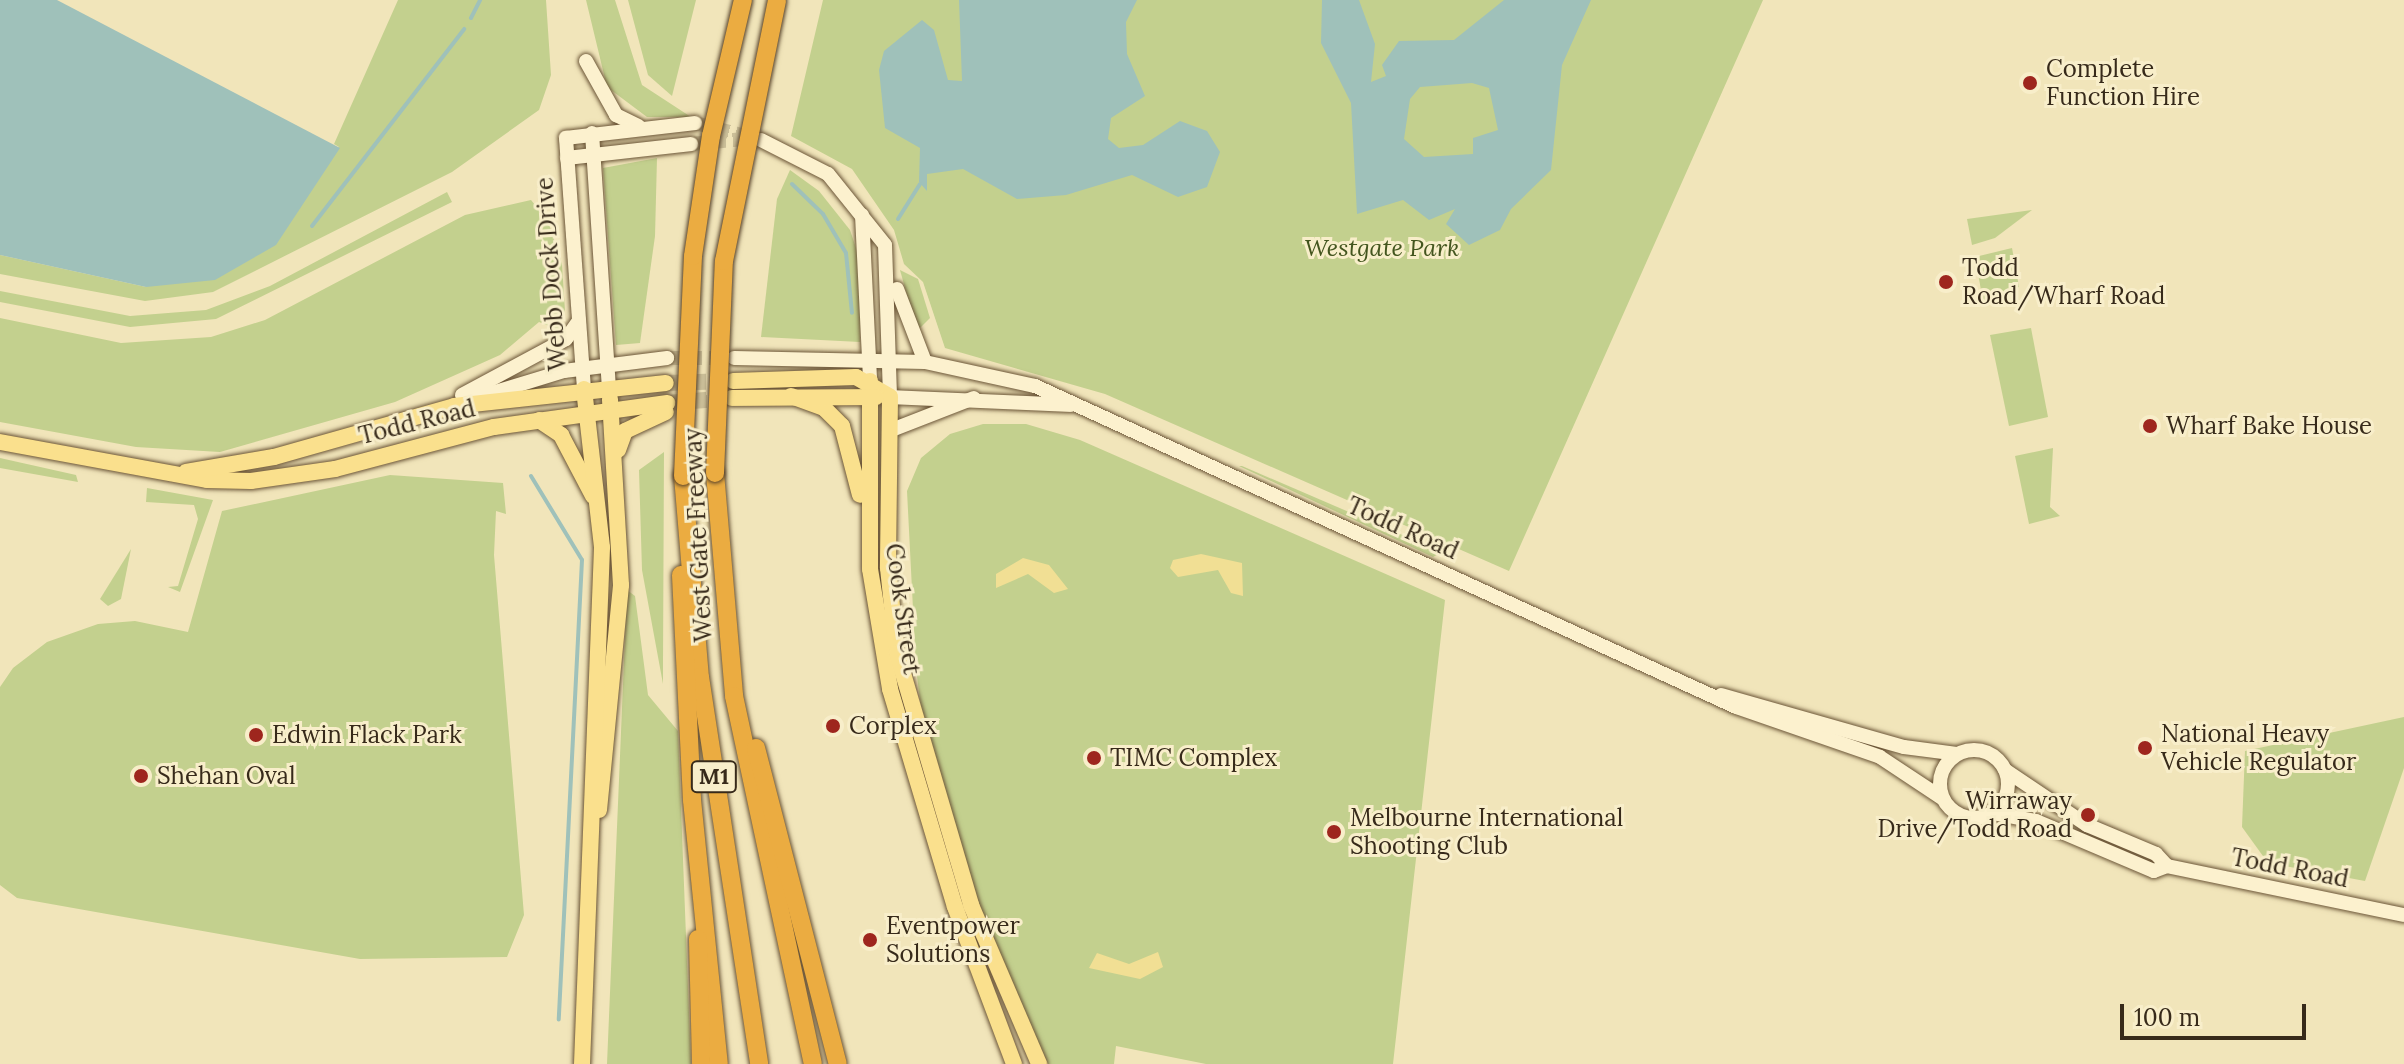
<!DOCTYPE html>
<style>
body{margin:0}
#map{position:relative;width:2404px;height:1064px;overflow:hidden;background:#f1e5ba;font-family:Lora,serif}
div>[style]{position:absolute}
.green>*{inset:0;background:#c3d08e}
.sand>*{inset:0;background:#f1df94}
.water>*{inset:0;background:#9fc1ba}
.stream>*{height:4px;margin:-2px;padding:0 2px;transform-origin:2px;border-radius:2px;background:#9fc1ba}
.secondary-tunnel>*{height:14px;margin-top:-7px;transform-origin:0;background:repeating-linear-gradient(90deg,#ccc09a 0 14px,transparent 0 21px)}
.primary-tunnel>*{height:16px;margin-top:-8px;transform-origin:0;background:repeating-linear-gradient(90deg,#ccc09a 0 16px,transparent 0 24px)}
.roads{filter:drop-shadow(0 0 2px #6b5537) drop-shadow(0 0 2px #6b5537)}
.secondary>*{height:14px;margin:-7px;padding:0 7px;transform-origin:7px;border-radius:7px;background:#fcf1ce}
.secondary>.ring{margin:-7px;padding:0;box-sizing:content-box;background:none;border:14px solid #fcf1ce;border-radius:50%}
.primary>*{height:16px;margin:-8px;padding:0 8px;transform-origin:8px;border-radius:8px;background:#fae08d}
.motorway>*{height:18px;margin:-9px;padding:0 9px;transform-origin:9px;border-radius:9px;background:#ebac41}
.bridges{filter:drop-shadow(0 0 2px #564128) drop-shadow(0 0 2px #564128)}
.motorway-bridge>*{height:18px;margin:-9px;padding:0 9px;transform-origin:9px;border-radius:9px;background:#ebac41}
.dots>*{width:22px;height:22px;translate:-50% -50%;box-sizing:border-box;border:4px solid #f8eeca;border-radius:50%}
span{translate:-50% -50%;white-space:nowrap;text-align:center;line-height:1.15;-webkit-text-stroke:6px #f8eeca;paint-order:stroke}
.shield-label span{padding:2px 6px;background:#f8eeca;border:2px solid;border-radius:6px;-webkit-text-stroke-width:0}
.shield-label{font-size:22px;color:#372a1a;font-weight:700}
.poi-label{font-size:24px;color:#372a1a}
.left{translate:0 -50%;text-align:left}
.right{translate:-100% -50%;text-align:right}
.park-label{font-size:24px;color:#43551e;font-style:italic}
.street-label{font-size:24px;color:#372a1a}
.scale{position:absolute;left:2120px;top:1004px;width:186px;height:36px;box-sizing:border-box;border:4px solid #372a1a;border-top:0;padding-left:10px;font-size:24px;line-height:28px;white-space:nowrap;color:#372a1a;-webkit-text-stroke:6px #f8eeca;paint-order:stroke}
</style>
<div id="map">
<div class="green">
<i style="clip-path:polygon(398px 0,546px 0,551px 75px,539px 110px,452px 172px,213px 292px,145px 301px,0 274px,0 255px,146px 287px,339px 147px,334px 144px)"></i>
<i style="clip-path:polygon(586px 0,615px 0,642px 85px,691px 117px,647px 117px,607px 87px)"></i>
<i style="clip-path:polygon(628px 0,696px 0,672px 96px,648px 75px)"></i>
<i style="clip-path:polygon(823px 0,1763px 0,1509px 571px,1105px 394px,945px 348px,923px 282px,904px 264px,894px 230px,852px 169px,791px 136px)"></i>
<i style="clip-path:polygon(657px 158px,655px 236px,640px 343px,616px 345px,603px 168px)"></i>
<i style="clip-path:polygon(790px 170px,819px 191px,850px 230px,860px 260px,860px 342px,761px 337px,777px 199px)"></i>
<i style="clip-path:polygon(447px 192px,452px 202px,216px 319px,130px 327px,0 302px,0 291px,130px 316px,206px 310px,270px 286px)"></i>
<i style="clip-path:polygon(531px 200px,548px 221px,562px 264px,565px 311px,559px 330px,539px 322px,500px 355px,395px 402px,220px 452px,136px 447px,0 422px,0 318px,121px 343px,211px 337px,265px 320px,465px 215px)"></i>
<i style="clip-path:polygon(2032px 210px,1995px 238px,1972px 245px,1967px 219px)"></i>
<i style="clip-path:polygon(2012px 248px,2019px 287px,1983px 301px,1975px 257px)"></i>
<i style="clip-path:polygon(900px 270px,918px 279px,930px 318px,917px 331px)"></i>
<i style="clip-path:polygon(2031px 328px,2048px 417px,2009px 426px,1990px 335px)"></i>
<i style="clip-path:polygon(983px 424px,1026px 424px,1080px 440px,1445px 600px,1393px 1064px,1206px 1064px,1116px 1046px,1114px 1064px,1048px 1064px,967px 889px,923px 724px,916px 668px,907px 491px,921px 458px,950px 434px)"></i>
<i style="clip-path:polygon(2053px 448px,2050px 507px,2060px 516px,2029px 524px,2015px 456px)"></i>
<i style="clip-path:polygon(664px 452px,663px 666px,663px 684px,642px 570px,639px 470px)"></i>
<i style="clip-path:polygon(0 458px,76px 475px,78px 482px,0 468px)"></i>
<i style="clip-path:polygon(1239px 466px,1242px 466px,1442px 552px,1433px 557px)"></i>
<i style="clip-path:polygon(390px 475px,503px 483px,506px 514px,496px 511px,494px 555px,524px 915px,507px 957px,360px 959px,17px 898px,0 885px,0 687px,13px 668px,47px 642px,98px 624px,135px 621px,188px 632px,222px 511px)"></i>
<i style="clip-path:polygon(147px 488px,213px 500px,180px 592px,168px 587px,178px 586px,198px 519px,194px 505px,146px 502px)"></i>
<i style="clip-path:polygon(131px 549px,121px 599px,108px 606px,100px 599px)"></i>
<i style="clip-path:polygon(627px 590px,635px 596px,648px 695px,678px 731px,691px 1064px,607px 1064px)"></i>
<i style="clip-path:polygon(2404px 717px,2404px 768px,2365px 881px,2268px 863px,2242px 827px,2245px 751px)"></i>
</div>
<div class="sand">
<i style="clip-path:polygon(1201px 554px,1242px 563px,1243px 596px,1231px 593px,1218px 570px,1178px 577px,1170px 568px,1173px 560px)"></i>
<i style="clip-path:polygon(1023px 558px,1049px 565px,1068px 589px,1054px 593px,1028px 574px,996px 588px,996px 574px)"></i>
<i style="clip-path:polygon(1158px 952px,1163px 967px,1140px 979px,1089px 968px,1097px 953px,1129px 964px)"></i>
</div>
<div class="water">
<i style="clip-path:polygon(0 0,57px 0,340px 148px,276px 245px,215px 280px,146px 287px,0 255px)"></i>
<i style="clip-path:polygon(959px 0,1137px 0,1126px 22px,1127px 54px,1145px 96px,1111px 118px,1108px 139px,1119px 148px,1143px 145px,1180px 121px,1207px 131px,1220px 152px,1207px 187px,1178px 197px,1132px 175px,1066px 195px,1017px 199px,963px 169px,927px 174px,927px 191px,919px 182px,920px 148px,885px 128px,879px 70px,884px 51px,922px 20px,934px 30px,948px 80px,962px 81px)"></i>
<i style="clip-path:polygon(evenodd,1322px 0,1359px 0,1375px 44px,1371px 82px,1386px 76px,1382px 65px,1399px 41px,1454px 40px,1504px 0,1591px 0,1562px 65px,1551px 170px,1511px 209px,1500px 230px,1469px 245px,1446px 224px,1455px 209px,1429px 220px,1403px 200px,1357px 214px,1351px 103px,1321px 43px,1322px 0,1472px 83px,1489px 88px,1498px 130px,1473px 138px,1473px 154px,1424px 157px,1404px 139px,1410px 99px,1420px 87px,1472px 83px)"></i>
</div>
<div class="stream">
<i style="left:471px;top:18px;width:20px;rotate:-63deg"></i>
<i style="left:792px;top:184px;width:43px;rotate:44.1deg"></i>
<i style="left:823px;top:214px;width:45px;rotate:59.5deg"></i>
<i style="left:846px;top:253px;width:60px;rotate:84.3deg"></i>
<i style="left:898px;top:219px;width:41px;rotate:-57.8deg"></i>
<i style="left:312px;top:226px;width:249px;rotate:-52.3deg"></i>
<i style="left:531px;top:476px;width:98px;rotate:58.7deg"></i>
<i style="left:582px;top:560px;width:460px;rotate:92.9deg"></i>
</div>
<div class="secondary-tunnel">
<i style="left:695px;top:123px;width:64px;rotate:14.5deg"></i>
<i style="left:691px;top:144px;width:53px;rotate:-5.4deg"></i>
<i style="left:667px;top:358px;width:63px"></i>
</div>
<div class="primary-tunnel">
<i style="left:666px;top:383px;width:63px;rotate:-1.8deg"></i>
<i style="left:667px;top:403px;width:64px;rotate:-4.5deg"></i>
</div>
<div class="roads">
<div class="secondary">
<i style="left:586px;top:61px;width:62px;rotate:60.9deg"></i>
<i style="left:616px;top:115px;width:25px;rotate:26deg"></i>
<i style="left:592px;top:133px;width:254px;rotate:86.2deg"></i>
<i style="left:761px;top:140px;width:75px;rotate:26.9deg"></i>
<i style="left:828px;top:174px;width:91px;rotate:51.2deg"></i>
<i style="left:885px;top:245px;width:152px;rotate:88.1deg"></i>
<i style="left:890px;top:397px;width:181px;rotate:2.5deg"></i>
<i style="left:567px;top:158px;width:125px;rotate:-6.4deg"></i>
<i style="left:862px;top:215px;width:166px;rotate:87.2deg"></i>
<i style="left:897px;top:289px;width:78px;rotate:69deg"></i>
<i style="left:734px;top:358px;width:191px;rotate:1.2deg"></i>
<i style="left:925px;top:362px;width:113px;rotate:12.3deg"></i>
<i style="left:1035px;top:386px;width:771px;rotate:24.6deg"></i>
<i style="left:1736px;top:707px;width:152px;rotate:19.1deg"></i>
<i style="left:1880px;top:757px;width:74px;rotate:33.5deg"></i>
<i style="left:584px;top:389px;width:252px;rotate:-94.1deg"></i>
<i style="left:566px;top:138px;width:130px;rotate:-6.6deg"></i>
<i style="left:462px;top:395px;width:118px;rotate:-28.3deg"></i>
<i style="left:566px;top:339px;width:19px;rotate:-55deg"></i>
<i style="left:466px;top:401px;width:102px;rotate:-17deg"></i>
<i style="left:564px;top:371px;width:104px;rotate:-7.2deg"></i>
<i style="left:889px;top:431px;width:91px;rotate:-21.2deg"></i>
<i style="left:1721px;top:695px;width:190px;rotate:15.9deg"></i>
<i style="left:1904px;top:747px;width:53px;rotate:7.5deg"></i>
<i class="ring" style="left:1940px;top:750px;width:54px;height:54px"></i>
<i style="left:2005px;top:770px;width:99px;rotate:33.9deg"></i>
<i style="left:2087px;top:825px;width:75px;rotate:22.8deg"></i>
<i style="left:2156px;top:854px;width:16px;rotate:47deg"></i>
<i style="left:2167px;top:866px;width:242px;rotate:11.7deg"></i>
<i style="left:1993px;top:813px;width:44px;rotate:10.5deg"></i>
<i style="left:2036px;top:821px;width:128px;rotate:23deg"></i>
<i style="left:2154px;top:871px;width:14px;rotate:-21deg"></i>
</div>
<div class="primary">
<i style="left:733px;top:381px;width:123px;rotate:-1.9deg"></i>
<i style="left:856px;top:377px;width:39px;rotate:30deg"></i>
<i style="left:870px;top:381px;width:188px;rotate:90deg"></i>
<i style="left:870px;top:569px;width:122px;rotate:80.5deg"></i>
<i style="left:890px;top:689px;width:227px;rotate:73.4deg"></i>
<i style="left:955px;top:907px;width:168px;rotate:69.4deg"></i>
<i style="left:791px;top:396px;width:35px;rotate:20deg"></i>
<i style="left:824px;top:408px;width:25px;rotate:45deg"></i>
<i style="left:842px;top:426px;width:71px;rotate:75.4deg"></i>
<i style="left:890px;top:397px;width:171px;rotate:90.7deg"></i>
<i style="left:888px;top:568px;width:85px;rotate:84deg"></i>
<i style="left:897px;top:653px;width:263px;rotate:73.6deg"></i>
<i style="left:971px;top:905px;width:173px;rotate:66.8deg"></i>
<i style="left:732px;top:398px;width:144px;rotate:-0.4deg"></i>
<i style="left:539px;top:420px;width:27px;rotate:34deg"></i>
<i style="left:561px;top:435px;width:69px;rotate:62.3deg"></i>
<i style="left:0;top:442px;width:210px;rotate:10.4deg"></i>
<i style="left:207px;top:480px;width:44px;rotate:1.3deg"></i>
<i style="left:251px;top:481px;width:85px;rotate:-8.1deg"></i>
<i style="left:335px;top:469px;width:164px;rotate:-14.8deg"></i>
<i style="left:494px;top:427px;width:175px;rotate:-7.9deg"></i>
<i style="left:618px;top:450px;width:20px;rotate:-70deg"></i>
<i style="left:625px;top:431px;width:45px;rotate:-24.9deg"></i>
<i style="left:186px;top:472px;width:89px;rotate:-9.7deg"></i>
<i style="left:274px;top:457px;width:187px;rotate:-15.8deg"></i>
<i style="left:454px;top:406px;width:213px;rotate:-6.2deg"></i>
<i style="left:599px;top:810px;width:226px;rotate:-84.4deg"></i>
<i style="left:621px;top:585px;width:186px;rotate:-93.4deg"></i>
<i style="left:582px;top:1064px;width:517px;rotate:-87.78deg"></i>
<i style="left:602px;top:547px;width:159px;rotate:-96.5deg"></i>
</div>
<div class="motorway">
<i style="left:715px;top:473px;width:224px;rotate:85.1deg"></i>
<i style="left:734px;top:696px;width:376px;rotate:77.9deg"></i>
<i style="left:683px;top:476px;width:202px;rotate:85.2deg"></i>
<i style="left:700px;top:677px;width:391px;rotate:81.3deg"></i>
<i style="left:681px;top:575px;width:225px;rotate:87.2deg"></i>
<i style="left:692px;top:800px;width:265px;rotate:84.2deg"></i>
<i style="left:756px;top:748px;width:326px;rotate:75.5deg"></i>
<i style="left:698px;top:939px;width:125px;rotate:88.6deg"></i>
</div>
</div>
<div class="bridges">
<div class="motorway-bridge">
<i style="left:715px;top:473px;width:212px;rotate:-87.6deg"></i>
<i style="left:724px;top:261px;width:266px;rotate:-78.5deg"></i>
<i style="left:683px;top:476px;width:220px;rotate:-87.4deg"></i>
<i style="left:693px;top:256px;width:121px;rotate:-81.5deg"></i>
<i style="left:711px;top:136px;width:140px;rotate:-76.8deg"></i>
</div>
</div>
<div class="dots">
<i style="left:2030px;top:83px;background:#9e261e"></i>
<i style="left:1946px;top:282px;background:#9e261e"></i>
<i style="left:2150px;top:426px;background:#9e261e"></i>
<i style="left:833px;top:726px;background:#9e261e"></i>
<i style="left:256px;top:735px;background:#9e261e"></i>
<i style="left:2145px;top:748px;background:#9e261e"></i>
<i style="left:1094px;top:758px;background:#9e261e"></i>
<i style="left:141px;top:776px;background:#9e261e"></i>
<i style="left:2088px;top:815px;background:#9e261e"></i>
<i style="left:1334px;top:832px;background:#9e261e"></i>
<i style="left:870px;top:940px;background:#9e261e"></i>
</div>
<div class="shield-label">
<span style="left:714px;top:777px">M1</span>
</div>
<div class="poi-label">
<span class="left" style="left:2046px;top:83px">Complete<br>Function Hire</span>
<span class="left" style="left:1962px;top:282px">Todd<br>Road/Wharf Road</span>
<span class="left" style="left:2166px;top:426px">Wharf Bake House</span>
<span class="left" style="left:849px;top:726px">Corplex</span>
<span class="left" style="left:2161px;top:748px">National Heavy<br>Vehicle Regulator</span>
<span class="left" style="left:272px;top:735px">Edwin Flack Park</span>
<span class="left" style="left:1110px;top:758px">TIMC Complex</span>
<span class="left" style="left:157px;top:776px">Shehan Oval</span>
<span class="right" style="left:2072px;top:815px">Wirraway<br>Drive/Todd Road</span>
<span class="left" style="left:1350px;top:832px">Melbourne International<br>Shooting Club</span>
<span class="left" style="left:886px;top:940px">Eventpower<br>Solutions</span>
</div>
<div class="park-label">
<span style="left:1382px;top:248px">Westgate Park</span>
</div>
<div class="street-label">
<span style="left:551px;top:274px;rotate:-94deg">Webb Dock Drive</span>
<span style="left:417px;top:422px;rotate:-14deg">Todd Road</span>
<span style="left:1403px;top:528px;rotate:24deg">Todd Road</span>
<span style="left:698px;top:535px;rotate:-93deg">West Gate Freeway</span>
<span style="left:903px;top:609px;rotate:82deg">Cook Street</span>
<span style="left:2290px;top:868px;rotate:11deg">Todd Road</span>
</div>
<div class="scale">100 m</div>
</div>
